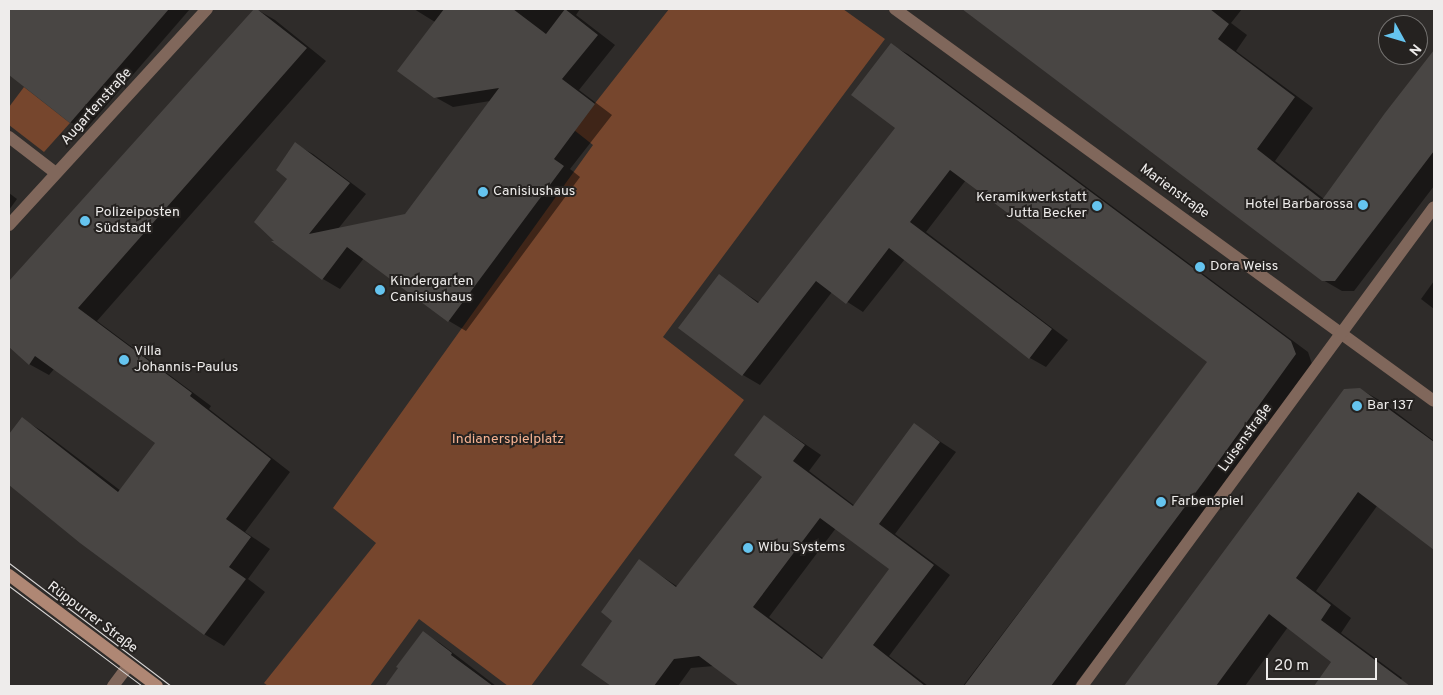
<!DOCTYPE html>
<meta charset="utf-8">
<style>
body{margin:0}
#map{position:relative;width:1443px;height:695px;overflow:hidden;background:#2f2c2a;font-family:Overpass,sans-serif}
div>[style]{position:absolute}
.green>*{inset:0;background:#76462d}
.shadow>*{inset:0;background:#0007}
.building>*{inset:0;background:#494644}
.street>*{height:12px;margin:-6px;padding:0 6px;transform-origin:6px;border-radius:6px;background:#80675b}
.secondary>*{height:12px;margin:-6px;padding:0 6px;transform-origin:6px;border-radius:6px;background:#af8774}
.tram>*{height:1px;margin:-0.5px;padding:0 0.5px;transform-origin:0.5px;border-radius:0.5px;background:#d7d5d4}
.dots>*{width:14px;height:14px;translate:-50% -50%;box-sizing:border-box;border:2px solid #252220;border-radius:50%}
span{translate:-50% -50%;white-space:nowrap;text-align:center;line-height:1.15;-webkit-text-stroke:4px #252220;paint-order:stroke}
.street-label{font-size:14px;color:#eeeceb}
.poi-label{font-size:14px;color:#eeeceb}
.left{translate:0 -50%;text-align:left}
.right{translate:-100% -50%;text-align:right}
.park-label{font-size:14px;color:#f6b392}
.frame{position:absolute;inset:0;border:10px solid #eeeceb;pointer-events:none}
.north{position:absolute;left:1378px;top:15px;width:50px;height:50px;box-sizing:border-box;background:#252220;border:1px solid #757371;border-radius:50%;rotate:129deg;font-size:14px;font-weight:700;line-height:20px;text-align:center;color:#eeeceb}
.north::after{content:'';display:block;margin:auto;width:18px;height:22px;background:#65c4ef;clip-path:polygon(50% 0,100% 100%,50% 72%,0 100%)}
.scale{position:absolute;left:1266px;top:658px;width:111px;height:22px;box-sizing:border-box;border:2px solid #eeeceb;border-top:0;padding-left:6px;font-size:15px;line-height:18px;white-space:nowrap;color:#eeeceb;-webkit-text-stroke:4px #252220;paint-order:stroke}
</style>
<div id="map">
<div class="green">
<i style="clip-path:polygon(669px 9px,843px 9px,885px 39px,663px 337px,744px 400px,531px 686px,508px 686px,419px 619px,370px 686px,268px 686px,264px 683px,376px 543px,333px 508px,593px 145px,574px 130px)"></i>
<i style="clip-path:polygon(24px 87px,70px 123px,44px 152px,9px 125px,9px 107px)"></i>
</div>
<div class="shadow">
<i style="clip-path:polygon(9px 9px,190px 9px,85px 130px,70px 122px,9px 73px)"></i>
<i style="clip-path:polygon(256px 9px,275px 20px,326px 61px,97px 321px,211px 406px,209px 409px,290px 472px,245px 532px,270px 549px,248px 579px,265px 592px,224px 646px,204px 634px,102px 558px,9px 483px,9px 436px,22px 419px,42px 431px,121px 491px,157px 442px,55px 368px,49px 375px,29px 364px,9px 345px,9px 283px)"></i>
<i style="clip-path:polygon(414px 9px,580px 9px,576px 15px,615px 45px,579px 90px,612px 115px,570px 169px,580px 177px,466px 331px,449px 321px,364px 258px,340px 289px,323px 279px,274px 242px,295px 144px,313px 154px,366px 194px,338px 229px,406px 216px,490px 101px,453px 107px,435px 97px,435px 22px)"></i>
<i style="clip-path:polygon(964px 9px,1077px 9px,1119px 40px,1141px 9px,1242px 9px,1231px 23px,1247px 35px,1236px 51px,1313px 108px,1275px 161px,1324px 199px,1434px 51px,1434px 186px,1354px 291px,1342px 291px,1323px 280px)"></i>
<i style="clip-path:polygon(891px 45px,908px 54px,1308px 352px,1312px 364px,1263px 434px,1074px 686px,963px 686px,1209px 362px,966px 180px,926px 232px,1068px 340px,1046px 367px,1030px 358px,905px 259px,863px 312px,832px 292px,760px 385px,743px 375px,680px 328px,719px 276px,760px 303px,897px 128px)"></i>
<i style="clip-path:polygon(9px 193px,17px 199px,9px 210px)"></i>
<i style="clip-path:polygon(1434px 281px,1434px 309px,1421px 299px)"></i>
<i style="clip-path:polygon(1360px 389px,1381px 401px,1434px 441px,1434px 547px,1377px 506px,1316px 591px,1351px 618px,1341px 633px,1402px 678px,1396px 686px,1316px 686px,1333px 662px,1288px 627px,1245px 686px,1127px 686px,1345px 390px)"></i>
<i style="clip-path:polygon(evenodd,764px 416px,821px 455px,809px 471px,855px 506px,915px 425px,956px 452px,895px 534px,950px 575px,889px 656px,928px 686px,742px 686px,714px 666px,691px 668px,678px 686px,613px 686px,582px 664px,614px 620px,639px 561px,678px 587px,764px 476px,764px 416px,836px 528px,891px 569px,824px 659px,769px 617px,836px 528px)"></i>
<i style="clip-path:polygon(423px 633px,440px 643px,496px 686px,386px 686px)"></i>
</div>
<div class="building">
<i style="clip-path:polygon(9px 9px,169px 9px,70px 123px,9px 75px)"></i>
<i style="clip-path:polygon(254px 9px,257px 9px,307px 48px,78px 308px,192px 393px,190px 396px,271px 459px,226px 519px,251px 537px,229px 567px,246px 579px,204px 635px,80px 543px,9px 485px,9px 434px,22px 417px,118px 492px,155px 443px,35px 356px,29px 365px,9px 347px,9px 281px)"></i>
<i style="clip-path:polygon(444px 9px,513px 9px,546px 34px,565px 9px,598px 35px,562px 79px,595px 104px,554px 159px,564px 166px,448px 322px,347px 247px,322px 280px,271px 241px,274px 241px,254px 222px,287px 179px,276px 170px,295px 142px,350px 183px,309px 234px,405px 214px,499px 88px,434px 98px,397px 71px)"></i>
<i style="clip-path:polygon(962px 9px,1210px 9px,1229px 24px,1218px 39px,1295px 97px,1257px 149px,1322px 200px,1385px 113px,1434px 50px,1434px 151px,1335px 281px,1322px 281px)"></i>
<i style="clip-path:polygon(891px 43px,1291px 341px,1296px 354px,1205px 480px,1051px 686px,964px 686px,1207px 362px,950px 170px,910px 222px,1052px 329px,1029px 359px,889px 248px,846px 304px,816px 281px,742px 376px,678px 328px,719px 274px,758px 303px,895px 128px,851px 95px)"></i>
<i style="clip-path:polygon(1360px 388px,1434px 442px,1434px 550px,1358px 492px,1296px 578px,1331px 605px,1321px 620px,1410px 686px,1314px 686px,1331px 662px,1269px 614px,1216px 686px,1124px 686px,1344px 389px)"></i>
<i style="clip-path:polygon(evenodd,764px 415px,805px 445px,793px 461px,853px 506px,914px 423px,940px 442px,879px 524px,934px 565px,873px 645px,925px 686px,739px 686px,699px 656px,674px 659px,654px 686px,611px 686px,581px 665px,612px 621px,601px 612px,639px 559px,676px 587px,762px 477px,734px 455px,764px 415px,820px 518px,889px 569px,822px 659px,753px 607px,820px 518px)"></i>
<i style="clip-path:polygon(423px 631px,452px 653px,451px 655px,493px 686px,385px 686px,398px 668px,396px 667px)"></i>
</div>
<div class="street">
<i style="left:895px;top:9px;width:666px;rotate:36.03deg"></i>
<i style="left:9px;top:137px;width:59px;rotate:37.5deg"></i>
<i style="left:9px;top:225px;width:293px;rotate:-47.5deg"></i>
<i style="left:113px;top:686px;width:26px;rotate:-53deg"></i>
<i style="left:1082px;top:686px;width:594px;rotate:-53.69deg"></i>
</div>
<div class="secondary">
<i style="left:9px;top:575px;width:185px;rotate:36.9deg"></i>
</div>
<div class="tram">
<i style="left:9px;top:563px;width:203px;rotate:37.2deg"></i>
<i style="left:9px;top:586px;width:166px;rotate:36.9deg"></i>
</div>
<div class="dots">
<i style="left:483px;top:192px;background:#65c4ef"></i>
<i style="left:1363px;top:205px;background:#65c4ef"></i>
<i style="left:1097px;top:206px;background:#65c4ef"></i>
<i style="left:85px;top:221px;background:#65c4ef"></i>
<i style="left:1200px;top:267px;background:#65c4ef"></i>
<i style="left:380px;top:290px;background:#65c4ef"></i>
<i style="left:124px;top:360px;background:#65c4ef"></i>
<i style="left:1357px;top:406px;background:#65c4ef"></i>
<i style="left:1161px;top:502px;background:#65c4ef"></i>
<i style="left:748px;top:548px;background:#65c4ef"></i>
</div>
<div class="street-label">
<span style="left:97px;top:107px;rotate:-48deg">Augartenstraße</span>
<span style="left:1174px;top:192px;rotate:36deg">Marienstraße</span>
<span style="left:1246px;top:438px;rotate:-54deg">Luisenstraße</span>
<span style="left:92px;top:618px;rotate:37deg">Rüppurrer Straße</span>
</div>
<div class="poi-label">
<span class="left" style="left:493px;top:192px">Canisiushaus</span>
<span class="right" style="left:1087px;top:206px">Keramikwerkstatt<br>Jutta Becker</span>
<span class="right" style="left:1353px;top:205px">Hotel Barbarossa</span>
<span class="left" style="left:95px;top:221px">Polizeiposten<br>Südstadt</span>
<span class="left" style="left:1210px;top:267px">Dora Weiss</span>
<span class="left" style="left:390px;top:290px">Kindergarten<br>Canisiushaus</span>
<span class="left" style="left:134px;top:360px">Villa<br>Johannis-Paulus</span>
<span class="left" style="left:1367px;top:406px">Bar 137</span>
<span class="left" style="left:1171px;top:502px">Farbenspiel</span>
<span class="left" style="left:758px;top:548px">Wibu Systems</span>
</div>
<div class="park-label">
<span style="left:508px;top:440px">Indianerspielplatz</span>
</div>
<div class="frame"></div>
<div class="north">N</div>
<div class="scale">20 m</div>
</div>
